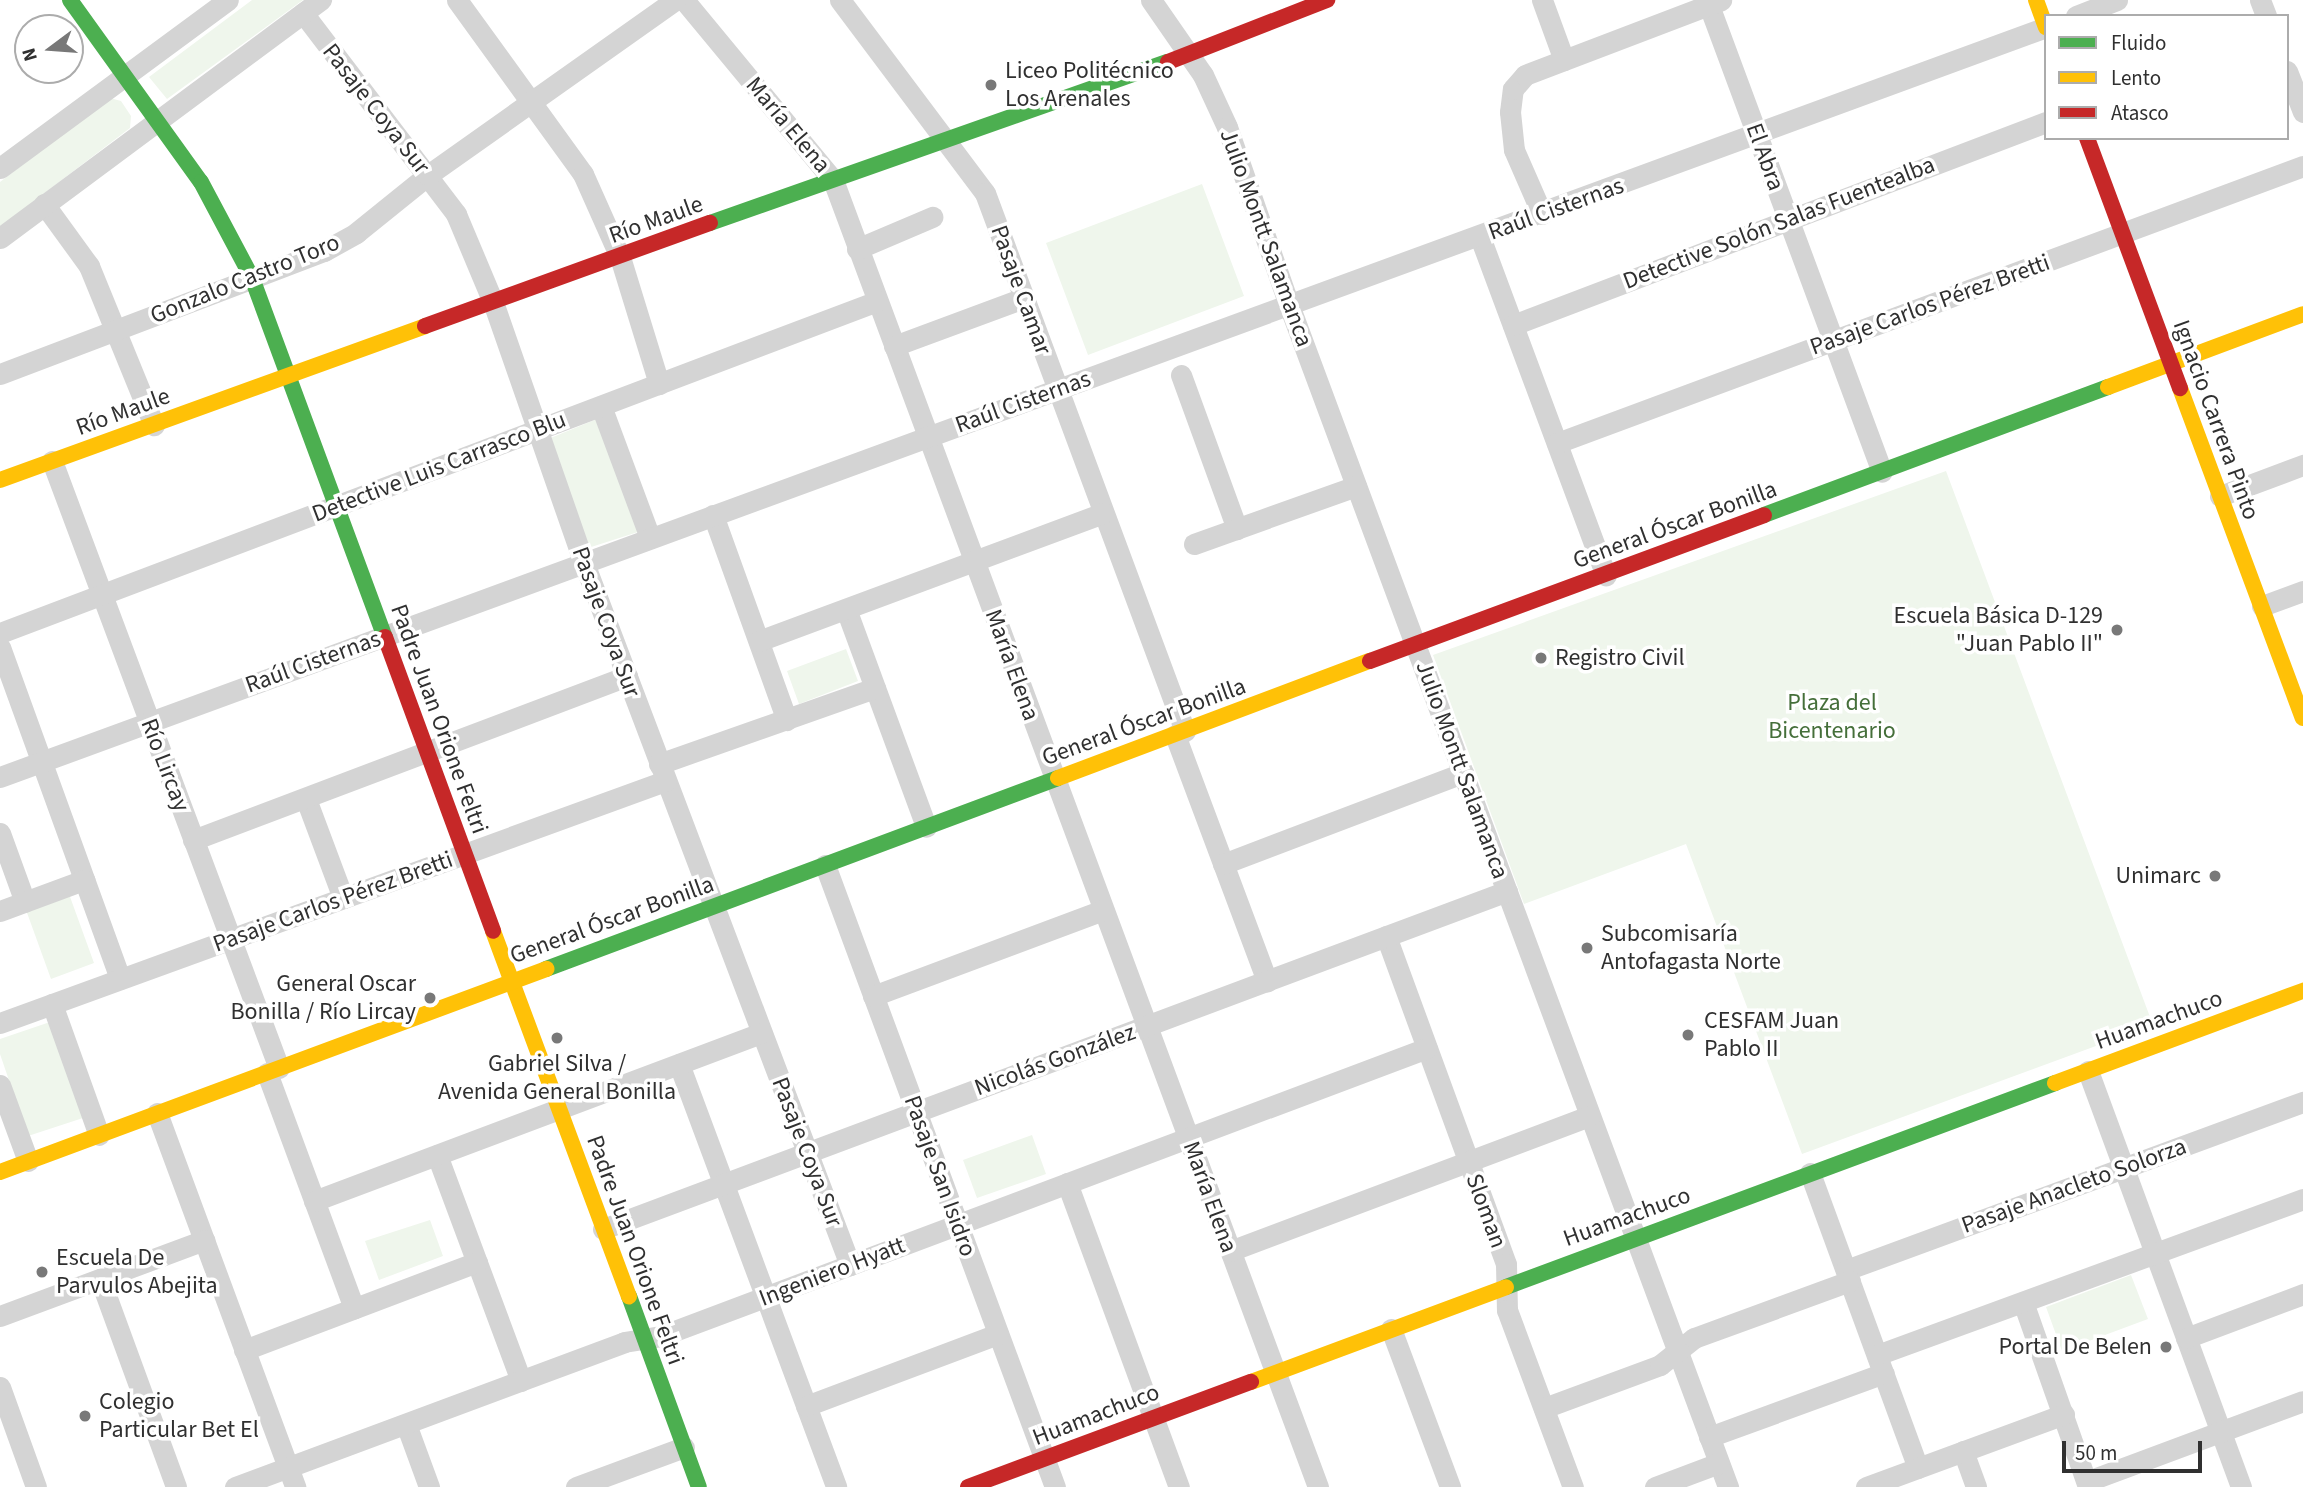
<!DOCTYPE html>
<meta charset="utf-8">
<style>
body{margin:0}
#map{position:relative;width:2303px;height:1487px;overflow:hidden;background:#fff;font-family:"Source Sans 3",sans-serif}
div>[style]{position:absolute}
.green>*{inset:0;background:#eff6ec}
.street>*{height:21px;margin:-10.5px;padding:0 10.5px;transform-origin:10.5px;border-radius:10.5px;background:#d4d4d4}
.fast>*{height:16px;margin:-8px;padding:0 8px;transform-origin:8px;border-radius:8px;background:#4caf50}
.slow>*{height:16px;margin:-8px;padding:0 8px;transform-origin:8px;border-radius:8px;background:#ffc107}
.jam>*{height:16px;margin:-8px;padding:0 8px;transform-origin:8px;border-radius:8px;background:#c62828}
.dots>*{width:19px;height:19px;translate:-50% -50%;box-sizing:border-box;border:4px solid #fff;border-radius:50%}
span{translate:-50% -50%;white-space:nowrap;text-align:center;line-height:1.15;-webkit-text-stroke:7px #fff;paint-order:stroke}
.poi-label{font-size:24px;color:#303030}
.left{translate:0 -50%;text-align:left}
.right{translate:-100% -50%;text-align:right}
.street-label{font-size:24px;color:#303030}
.park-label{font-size:24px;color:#456f3a}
.legend{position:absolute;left:2044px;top:14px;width:245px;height:126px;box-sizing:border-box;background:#fff;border:2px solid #acacac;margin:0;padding:9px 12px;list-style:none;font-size:21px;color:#303030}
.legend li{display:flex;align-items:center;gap:14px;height:35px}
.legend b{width:35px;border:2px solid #acacac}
.north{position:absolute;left:14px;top:14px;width:70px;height:70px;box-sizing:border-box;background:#fff;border:2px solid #acacac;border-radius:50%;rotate:254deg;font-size:19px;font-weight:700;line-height:28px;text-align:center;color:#303030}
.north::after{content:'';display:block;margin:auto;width:24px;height:32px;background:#787878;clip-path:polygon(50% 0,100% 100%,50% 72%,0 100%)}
.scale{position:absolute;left:2062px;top:1441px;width:140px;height:32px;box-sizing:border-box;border:4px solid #303030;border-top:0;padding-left:9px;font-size:21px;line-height:24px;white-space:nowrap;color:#303030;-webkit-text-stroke:5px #fff;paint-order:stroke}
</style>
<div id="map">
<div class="green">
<i style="clip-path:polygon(252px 0,303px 0,167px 99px,149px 77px)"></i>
<i style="clip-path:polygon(110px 98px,121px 101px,131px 116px,130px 128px,0 227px,0 182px)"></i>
<i style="clip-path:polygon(1202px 184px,1244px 296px,1088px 355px,1046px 243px)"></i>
<i style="clip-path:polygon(597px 419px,638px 532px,588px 548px,548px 439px)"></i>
<i style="clip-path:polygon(1946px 471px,2153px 1025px,1802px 1154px,1686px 844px,1524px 904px,1433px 655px)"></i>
<i style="clip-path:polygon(846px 649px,858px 681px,799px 704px,787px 671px)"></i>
<i style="clip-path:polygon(69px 894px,94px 963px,51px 979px,26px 910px)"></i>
<i style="clip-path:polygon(50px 1022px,83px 1118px,28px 1136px,0 1054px,0 1039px)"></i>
<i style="clip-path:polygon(1032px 1135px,1046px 1174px,977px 1198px,963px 1160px)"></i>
<i style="clip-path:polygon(430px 1220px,443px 1256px,379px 1280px,365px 1241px)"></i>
<i style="clip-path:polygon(2131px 1275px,2148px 1319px,2062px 1351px,2046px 1307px)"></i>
</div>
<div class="street">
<i style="left:457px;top:0;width:215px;rotate:54.1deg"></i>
<i style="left:583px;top:174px;width:91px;rotate:66deg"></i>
<i style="left:620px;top:257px;width:133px;rotate:72.9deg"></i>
<i style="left:684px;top:0;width:234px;rotate:50.4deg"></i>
<i style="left:833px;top:180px;width:1394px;rotate:69.64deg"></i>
<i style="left:840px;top:0;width:241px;rotate:53.1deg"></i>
<i style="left:985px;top:193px;width:574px;rotate:69.61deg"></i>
<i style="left:1151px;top:0;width:91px;rotate:55.3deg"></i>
<i style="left:1203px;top:75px;width:57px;rotate:65.2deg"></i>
<i style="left:1227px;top:127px;width:188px;rotate:70.8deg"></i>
<i style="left:1289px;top:305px;width:1261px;rotate:69.62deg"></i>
<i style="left:1542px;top:0;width:64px;rotate:69.9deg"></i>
<i style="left:1707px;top:0;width:503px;rotate:69.66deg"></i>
<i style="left:2260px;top:0;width:17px;rotate:69deg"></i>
<i style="left:303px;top:13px;width:253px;rotate:52.7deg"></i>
<i style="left:456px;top:214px;width:95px;rotate:67.2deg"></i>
<i style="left:493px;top:302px;width:276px;rotate:70.8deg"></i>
<i style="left:584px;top:563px;width:751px;rotate:69.25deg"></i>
<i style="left:2076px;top:16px;width:44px;rotate:-21.3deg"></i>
<i style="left:2287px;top:71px;width:44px;rotate:68.7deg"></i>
<i style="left:0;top:168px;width:283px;rotate:-36.4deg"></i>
<i style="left:44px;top:204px;width:77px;rotate:54deg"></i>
<i style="left:89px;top:266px;width:172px;rotate:67.8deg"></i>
<i style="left:1542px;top:214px;width:70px;rotate:-113.6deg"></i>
<i style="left:1514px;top:150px;width:38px;rotate:-96deg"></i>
<i style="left:1510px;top:112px;width:23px;rotate:-83deg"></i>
<i style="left:1513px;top:89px;width:18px;rotate:-49deg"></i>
<i style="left:1525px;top:75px;width:210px;rotate:-20.9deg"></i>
<i style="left:1480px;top:237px;width:361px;rotate:69.6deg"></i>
<i style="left:0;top:238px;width:400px;rotate:-36.6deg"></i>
<i style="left:857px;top:249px;width:82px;rotate:-23.1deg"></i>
<i style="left:1513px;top:325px;width:570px;rotate:-20.85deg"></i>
<i style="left:894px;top:346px;width:139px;rotate:-20.3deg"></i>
<i style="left:0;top:374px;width:347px;rotate:-20.8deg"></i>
<i style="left:324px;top:251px;width:37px;rotate:-29deg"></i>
<i style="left:356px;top:233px;width:92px;rotate:-38.9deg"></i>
<i style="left:428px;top:175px;width:303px;rotate:-35.3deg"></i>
<i style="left:1181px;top:375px;width:164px;rotate:70deg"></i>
<i style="left:601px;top:406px;width:141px;rotate:69.6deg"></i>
<i style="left:1557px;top:443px;width:796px;rotate:-20.37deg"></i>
<i style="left:52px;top:461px;width:648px;rotate:69.5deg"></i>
<i style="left:2220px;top:496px;width:89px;rotate:-20.5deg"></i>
<i style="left:713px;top:515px;width:218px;rotate:70.2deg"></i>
<i style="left:1194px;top:544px;width:172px;rotate:-19.7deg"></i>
<i style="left:2262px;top:606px;width:44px;rotate:-20.1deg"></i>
<i style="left:846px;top:609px;width:232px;rotate:69.8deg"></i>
<i style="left:0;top:633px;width:938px;rotate:-20.73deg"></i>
<i style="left:759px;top:641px;width:367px;rotate:-20.4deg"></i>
<i style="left:0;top:647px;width:353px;rotate:70.1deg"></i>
<i style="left:1175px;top:735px;width:263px;rotate:69.5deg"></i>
<i style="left:659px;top:764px;width:229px;rotate:-19.4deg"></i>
<i style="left:0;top:777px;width:2179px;rotate:-20.13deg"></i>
<i style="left:306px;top:799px;width:106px;rotate:69.5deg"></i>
<i style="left:0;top:833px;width:73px;rotate:70.1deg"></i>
<i style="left:193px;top:840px;width:464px;rotate:-20.7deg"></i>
<i style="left:1223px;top:864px;width:257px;rotate:-20.8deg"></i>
<i style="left:825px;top:865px;width:663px;rotate:69.71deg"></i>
<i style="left:0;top:911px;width:90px;rotate:-20.3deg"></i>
<i style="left:1386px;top:936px;width:349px;rotate:69.9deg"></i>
<i style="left:1506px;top:1264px;width:46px;rotate:88.8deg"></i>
<i style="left:1507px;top:1310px;width:189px;rotate:69.6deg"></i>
<i style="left:873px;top:996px;width:246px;rotate:-20.5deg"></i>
<i style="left:52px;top:1004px;width:139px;rotate:70.3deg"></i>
<i style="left:0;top:1023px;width:708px;rotate:-20deg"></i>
<i style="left:679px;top:1064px;width:451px;rotate:69.6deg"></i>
<i style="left:2088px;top:1071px;width:443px;rotate:69.8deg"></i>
<i style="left:267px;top:1073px;width:251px;rotate:69.7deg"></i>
<i style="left:0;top:1085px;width:81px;rotate:69.8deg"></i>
<i style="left:157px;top:1113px;width:399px;rotate:69.7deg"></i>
<i style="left:437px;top:1155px;width:241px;rotate:69.6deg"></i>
<i style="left:1810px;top:1173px;width:314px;rotate:69.9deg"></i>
<i style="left:1067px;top:1183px;width:324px;rotate:69.8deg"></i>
<i style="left:314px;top:1201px;width:478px;rotate:-20.6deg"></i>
<i style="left:603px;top:1229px;width:965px;rotate:-20.5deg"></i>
<i style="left:1230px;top:1251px;width:384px;rotate:-20.6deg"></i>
<i style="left:1846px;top:1270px;width:487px;rotate:-20.2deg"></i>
<i style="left:100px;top:1279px;width:221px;rotate:69.9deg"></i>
<i style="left:2023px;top:1302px;width:196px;rotate:70.6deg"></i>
<i style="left:0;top:1316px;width:218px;rotate:-20.4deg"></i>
<i style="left:1391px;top:1329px;width:169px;rotate:69.5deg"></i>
<i style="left:2186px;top:1338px;width:125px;rotate:-20.6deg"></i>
<i style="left:244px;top:1350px;width:249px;rotate:-20.7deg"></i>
<i style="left:1877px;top:1355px;width:454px;rotate:-20.1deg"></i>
<i style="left:0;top:1387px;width:106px;rotate:70.2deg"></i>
<i style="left:806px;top:1406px;width:205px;rotate:-20.6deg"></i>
<i style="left:1544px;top:1408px;width:124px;rotate:-20.3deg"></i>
<i style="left:1660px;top:1365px;width:43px;rotate:-38.5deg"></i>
<i style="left:1694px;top:1338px;width:166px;rotate:-20.1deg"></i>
<i style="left:406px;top:1424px;width:67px;rotate:69.9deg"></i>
<i style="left:1709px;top:1437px;width:186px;rotate:-20.1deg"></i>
<i style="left:1963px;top:1451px;width:38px;rotate:70deg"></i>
<i style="left:2088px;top:1481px;width:229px;rotate:-20.4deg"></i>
<i style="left:235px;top:1487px;width:415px;rotate:-20.4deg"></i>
<i style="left:624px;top:1342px;width:37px;rotate:-9deg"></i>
<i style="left:661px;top:1336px;width:818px;rotate:-20.61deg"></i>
<i style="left:576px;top:1487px;width:115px;rotate:-20.3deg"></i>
<i style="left:1655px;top:1487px;width:68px;rotate:-20.6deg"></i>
<i style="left:1866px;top:1487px;width:211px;rotate:-20.2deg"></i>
</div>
<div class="fast">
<i style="left:70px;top:0;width:224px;rotate:54.3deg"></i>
<i style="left:201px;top:182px;width:109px;rotate:62deg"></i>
<i style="left:252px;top:278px;width:383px;rotate:69.7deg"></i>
<i style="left:710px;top:223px;width:485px;rotate:-19.4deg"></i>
<i style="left:1764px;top:515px;width:367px;rotate:-20.4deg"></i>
<i style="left:546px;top:969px;width:546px;rotate:-20.46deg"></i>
<i style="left:1506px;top:1287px;width:586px;rotate:-20.38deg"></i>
<i style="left:629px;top:1296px;width:203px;rotate:69.9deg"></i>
</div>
<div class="slow">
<i style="left:2036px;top:0;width:29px;rotate:70deg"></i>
<i style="left:2108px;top:387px;width:208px;rotate:-20.5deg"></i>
<i style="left:2180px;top:388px;width:352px;rotate:69.6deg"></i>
<i style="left:0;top:480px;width:452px;rotate:-19.9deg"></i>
<i style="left:1058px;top:778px;width:333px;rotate:-20.6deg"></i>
<i style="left:493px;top:931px;width:390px;rotate:69.6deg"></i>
<i style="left:2055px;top:1083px;width:265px;rotate:-20.4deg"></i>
<i style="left:0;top:1172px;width:583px;rotate:-20.39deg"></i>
<i style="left:1251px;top:1382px;width:272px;rotate:-20.4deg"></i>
</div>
<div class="jam">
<i style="left:1168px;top:62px;width:171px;rotate:-21.3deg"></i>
<i style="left:2087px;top:138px;width:267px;rotate:69.6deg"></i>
<i style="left:425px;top:326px;width:303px;rotate:-19.9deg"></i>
<i style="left:385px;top:637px;width:313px;rotate:69.8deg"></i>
<i style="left:1370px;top:661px;width:420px;rotate:-20.3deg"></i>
<i style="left:968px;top:1487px;width:302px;rotate:-20.4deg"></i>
</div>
<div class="dots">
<i style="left:991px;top:85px;background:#787878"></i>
<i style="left:2117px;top:630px;background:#787878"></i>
<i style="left:1541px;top:658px;background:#787878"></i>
<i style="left:2215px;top:876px;background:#787878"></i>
<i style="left:1587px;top:948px;background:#787878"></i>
<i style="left:430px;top:998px;background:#787878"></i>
<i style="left:1688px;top:1035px;background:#787878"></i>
<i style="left:557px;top:1038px;background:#787878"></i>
<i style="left:42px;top:1272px;background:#787878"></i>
<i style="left:2166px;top:1347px;background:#787878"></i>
<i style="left:85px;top:1416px;background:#787878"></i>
</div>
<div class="poi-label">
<span class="left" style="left:1005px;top:85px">Liceo Politécnico<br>Los Arenales</span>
<span class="right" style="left:2103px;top:630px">Escuela Básica D-129<br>"Juan Pablo II"</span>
<span class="left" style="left:1555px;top:658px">Registro Civil</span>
<span class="right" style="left:2201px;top:876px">Unimarc</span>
<span class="left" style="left:1601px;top:948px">Subcomisaría<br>Antofagasta Norte</span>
<span class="right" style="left:416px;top:998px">General Oscar<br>Bonilla / Río Lircay</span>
<span class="left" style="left:1704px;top:1035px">CESFAM Juan<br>Pablo II</span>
<span style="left:557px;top:1078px">Gabriel Silva /<br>Avenida General Bonilla</span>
<span class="left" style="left:56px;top:1272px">Escuela De<br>Parvulos Abejita</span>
<span class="right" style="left:2152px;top:1347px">Portal De Belen</span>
<span class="left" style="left:99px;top:1416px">Colegio<br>Particular Bet El</span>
</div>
<div class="street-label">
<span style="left:376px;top:109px;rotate:52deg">Pasaje Coya Sur</span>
<span style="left:788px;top:125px;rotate:50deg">María Elena</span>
<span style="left:1765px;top:157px;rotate:70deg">El Abra</span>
<span style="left:1556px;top:209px;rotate:-20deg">Raúl Cisternas</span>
<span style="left:656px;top:220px;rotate:-20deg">Río Maule</span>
<span style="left:1779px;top:223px;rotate:-21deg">Detective Solón Salas Fuentealba</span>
<span style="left:1266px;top:238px;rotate:70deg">Julio Montt Salamanca</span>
<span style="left:245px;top:279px;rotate:-22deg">Gonzalo Castro Toro</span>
<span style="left:1021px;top:290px;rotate:70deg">Pasaje Camar</span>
<span style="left:1930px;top:305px;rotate:-20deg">Pasaje Carlos Pérez Bretti</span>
<span style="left:1023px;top:402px;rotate:-20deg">Raúl Cisternas</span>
<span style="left:123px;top:412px;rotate:-20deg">Río Maule</span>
<span style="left:2216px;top:420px;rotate:70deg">Ignacio Carrera Pinto</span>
<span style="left:439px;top:467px;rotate:-21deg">Detective Luis Carrasco Blu</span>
<span style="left:1675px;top:525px;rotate:-20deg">General Óscar Bonilla</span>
<span style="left:606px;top:622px;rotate:70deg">Pasaje Coya Sur</span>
<span style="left:313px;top:662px;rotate:-20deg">Raúl Cisternas</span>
<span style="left:1012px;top:665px;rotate:70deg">María Elena</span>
<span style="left:439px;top:719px;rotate:70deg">Padre Juan Orione Feltri</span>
<span style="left:1144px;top:722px;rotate:-20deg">General Óscar Bonilla</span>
<span style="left:165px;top:765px;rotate:69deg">Río Lircay</span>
<span style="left:1462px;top:770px;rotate:70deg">Julio Montt Salamanca</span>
<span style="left:333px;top:902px;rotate:-20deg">Pasaje Carlos Pérez Bretti</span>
<span style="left:612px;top:920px;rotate:-20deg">General Óscar Bonilla</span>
<span style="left:2159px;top:1020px;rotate:-20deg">Huamachuco</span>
<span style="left:1055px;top:1060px;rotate:-20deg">Nicolás González</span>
<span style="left:807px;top:1152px;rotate:69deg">Pasaje Coya Sur</span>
<span style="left:940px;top:1176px;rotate:70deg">Pasaje San Isidro</span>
<span style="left:2074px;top:1186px;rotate:-20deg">Pasaje Anacleto Solorza</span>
<span style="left:1210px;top:1197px;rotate:70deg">María Elena</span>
<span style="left:1486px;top:1211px;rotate:70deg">Sloman</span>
<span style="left:1627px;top:1217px;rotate:-20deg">Huamachuco</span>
<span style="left:635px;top:1250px;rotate:70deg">Padre Juan Orione Feltri</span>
<span style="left:832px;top:1272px;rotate:-21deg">Ingeniero Hyatt</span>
<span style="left:1096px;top:1415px;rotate:-21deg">Huamachuco</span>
</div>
<div class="park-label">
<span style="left:1832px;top:717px">Plaza del<br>Bicentenario</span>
</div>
<ul class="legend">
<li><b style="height:9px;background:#4caf50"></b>Fluido</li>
<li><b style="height:9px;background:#ffc107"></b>Lento</li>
<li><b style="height:9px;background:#c62828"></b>Atasco</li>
</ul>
<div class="north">N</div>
<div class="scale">50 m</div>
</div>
